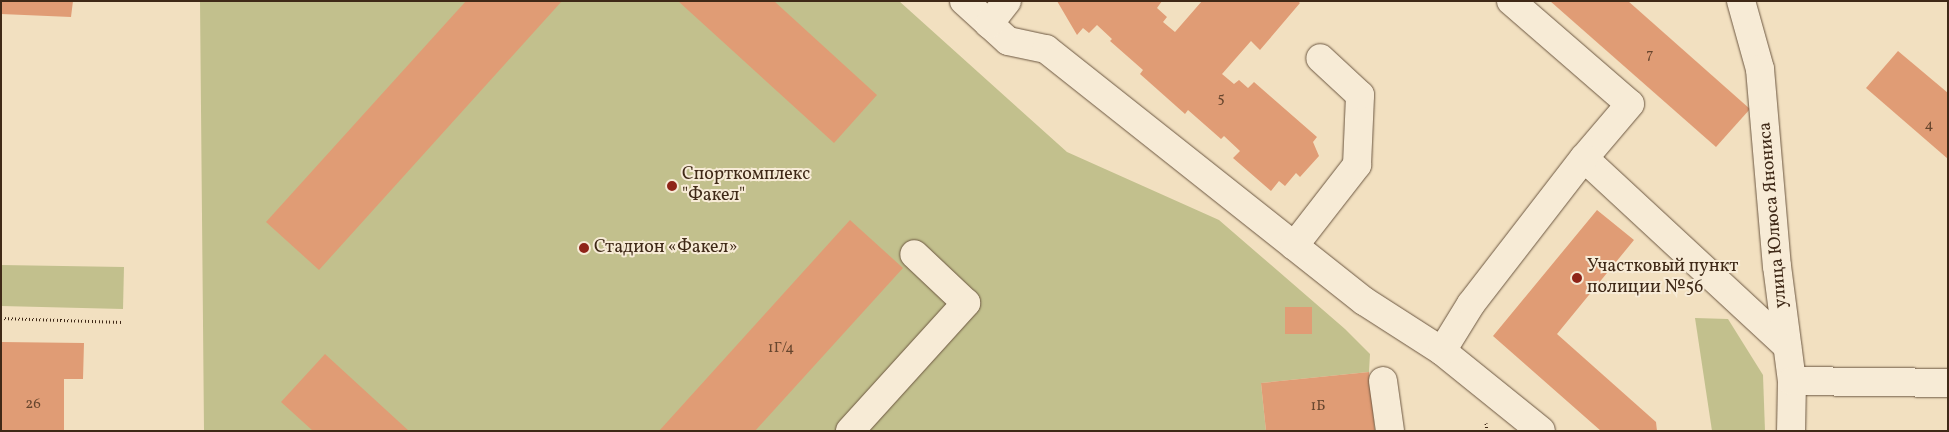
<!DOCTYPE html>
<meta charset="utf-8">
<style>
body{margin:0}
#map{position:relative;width:1949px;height:432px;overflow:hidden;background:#f2e0c0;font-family:Vollkorn,serif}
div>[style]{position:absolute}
.green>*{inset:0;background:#c2c08d}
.building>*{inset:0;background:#e09c75}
.path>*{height:3px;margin-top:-1.5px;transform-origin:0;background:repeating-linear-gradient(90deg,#3f2917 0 1px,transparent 0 3.5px)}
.roads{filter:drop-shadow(0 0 1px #6c5741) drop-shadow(0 0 1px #6c5741)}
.minor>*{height:28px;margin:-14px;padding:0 14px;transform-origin:14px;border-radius:14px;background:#f7ebd6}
.dots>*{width:14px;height:14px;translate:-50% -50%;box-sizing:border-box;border:2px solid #f7ebd6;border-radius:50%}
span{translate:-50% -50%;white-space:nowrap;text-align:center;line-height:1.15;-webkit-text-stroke:4px #f7ebd6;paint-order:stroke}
.number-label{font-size:15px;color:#67462e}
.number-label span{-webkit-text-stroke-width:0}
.poi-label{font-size:18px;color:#3f2917}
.left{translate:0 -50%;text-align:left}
.street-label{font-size:18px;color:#3f2917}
.frame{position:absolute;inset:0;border:2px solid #3f2917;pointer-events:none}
</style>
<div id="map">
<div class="green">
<i style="clip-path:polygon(200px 1px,899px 1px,1067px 152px,1219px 220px,1345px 329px,1370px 354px,1369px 372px,1261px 383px,1266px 431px,204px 431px)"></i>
<i style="clip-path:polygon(1px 265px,124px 267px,123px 309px,1px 306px)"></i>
<i style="clip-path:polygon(1695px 318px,1728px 319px,1763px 375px,1765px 431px,1712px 431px)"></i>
</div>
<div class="building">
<i style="clip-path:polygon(1px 1px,73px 1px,71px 17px,1px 14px)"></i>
<i style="clip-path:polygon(466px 1px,562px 1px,319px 270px,266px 222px)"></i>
<i style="clip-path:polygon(678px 1px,774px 1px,877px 95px,834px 143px)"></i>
<i style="clip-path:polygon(1057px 1px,1162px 1px,1157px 8px,1167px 17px,1163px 22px,1175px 32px,1202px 1px,1298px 1px,1300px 3px,1260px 50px,1251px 41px,1222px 74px,1234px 84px,1239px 80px,1248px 88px,1254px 82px,1317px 137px,1313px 142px,1319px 156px,1300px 177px,1296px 173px,1285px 186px,1279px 181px,1271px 191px,1233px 158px,1240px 151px,1224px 136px,1221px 139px,1188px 110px,1185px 114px,1140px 74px,1143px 70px,1110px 41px,1112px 39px,1097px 25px,1089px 33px,1083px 28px,1077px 35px)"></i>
<i style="clip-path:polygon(1550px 1px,1628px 1px,1750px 109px,1716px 147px)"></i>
<i style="clip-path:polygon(1898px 51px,1948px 93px,1948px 159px,1866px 88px)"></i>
<i style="clip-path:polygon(1597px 210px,1634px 240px,1557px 334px,1656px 422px,1657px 431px,1601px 431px,1493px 336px)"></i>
<i style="clip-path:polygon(850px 220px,903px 268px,755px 431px,659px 431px)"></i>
<i style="clip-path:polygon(1285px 307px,1312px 307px,1312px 334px,1285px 334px)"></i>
<i style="clip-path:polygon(1px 342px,84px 343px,83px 379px,64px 379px,64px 431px,1px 431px)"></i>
<i style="clip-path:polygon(325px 354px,409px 431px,313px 431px,281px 402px)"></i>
<i style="clip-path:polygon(1369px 372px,1375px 431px,1266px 431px,1261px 383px)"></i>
</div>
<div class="path">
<i style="left:1px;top:318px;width:121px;rotate:1.9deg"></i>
<i style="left:1486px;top:423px;width:8px;rotate:83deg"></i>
</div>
<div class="roads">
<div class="minor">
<i style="left:964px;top:1px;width:59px;rotate:42.3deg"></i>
<i style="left:1008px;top:41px;width:39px;rotate:12deg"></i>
<i style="left:1046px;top:49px;width:406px;rotate:38.4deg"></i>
<i style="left:1364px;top:301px;width:93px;rotate:32.7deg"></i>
<i style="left:1442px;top:351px;width:127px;rotate:38.9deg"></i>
<i style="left:1511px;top:1px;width:157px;rotate:40.9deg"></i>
<i style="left:1630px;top:104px;width:71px;rotate:130.4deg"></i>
<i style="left:1584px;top:158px;width:277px;rotate:42.8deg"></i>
<i style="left:1741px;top:1px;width:71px;rotate:74.4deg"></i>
<i style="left:1760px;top:69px;width:198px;rotate:85.1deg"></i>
<i style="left:1777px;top:266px;width:116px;rotate:82.6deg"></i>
<i style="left:1792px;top:381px;width:50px;rotate:91.1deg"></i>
<i style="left:989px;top:24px;width:29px;rotate:-52deg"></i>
<i style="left:1294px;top:246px;width:103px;rotate:-52.1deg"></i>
<i style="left:1357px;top:165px;width:70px;rotate:-87.5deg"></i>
<i style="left:1360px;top:95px;width:54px;rotate:-137.2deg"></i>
<i style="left:1442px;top:351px;width:55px;rotate:-58.3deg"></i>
<i style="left:1471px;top:304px;width:185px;rotate:-52.3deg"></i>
<i style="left:1383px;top:381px;width:50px;rotate:82deg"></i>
<i style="left:1792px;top:381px;width:156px;rotate:0.7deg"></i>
<i style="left:850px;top:431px;width:173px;rotate:-47.8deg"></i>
<i style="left:966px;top:303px;width:71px;rotate:-136.7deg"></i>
</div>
</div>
<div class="dots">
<i style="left:672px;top:186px;background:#8f2418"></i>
<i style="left:584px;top:248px;background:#8f2418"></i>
<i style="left:1577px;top:278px;background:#8f2418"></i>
</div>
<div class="number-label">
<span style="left:1650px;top:55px">7</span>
<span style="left:1221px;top:99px">5</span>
<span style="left:1929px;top:126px">4</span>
<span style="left:781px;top:349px">1Г/4</span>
<span style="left:33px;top:405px">26</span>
<span style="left:1318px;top:407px">1Б</span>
</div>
<div class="poi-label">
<span class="left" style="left:682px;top:186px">Спорткомплекс<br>"Факел"</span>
<span class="left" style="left:594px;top:248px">Стадион «Факел»</span>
<span class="left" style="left:1587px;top:278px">Участковый пункт<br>полиции №56</span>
</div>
<div class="street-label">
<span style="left:1774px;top:215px;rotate:-95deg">улица Юлюса Янониса</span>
</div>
<div class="frame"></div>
</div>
